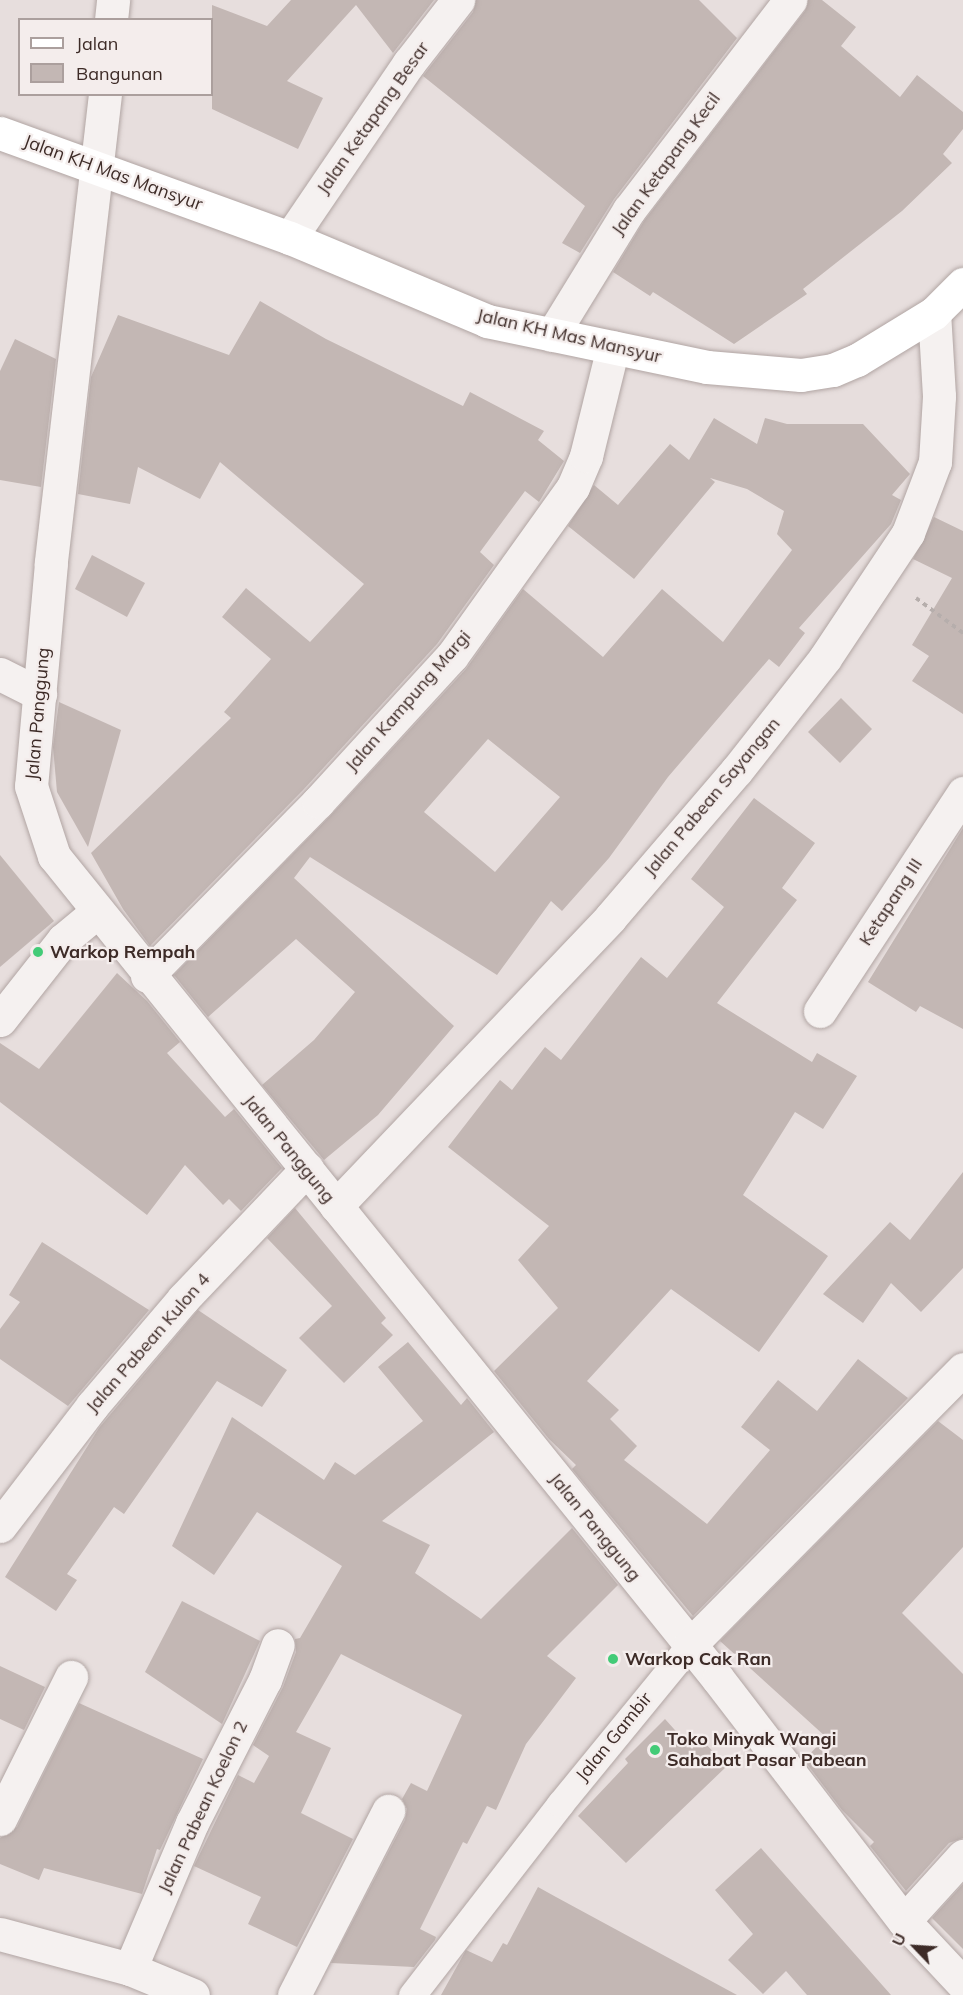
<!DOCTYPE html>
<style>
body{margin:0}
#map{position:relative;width:963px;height:1995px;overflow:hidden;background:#e7dedd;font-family:Mulish,sans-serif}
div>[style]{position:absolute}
.building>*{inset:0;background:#c3b7b4}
.path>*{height:4px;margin-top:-2px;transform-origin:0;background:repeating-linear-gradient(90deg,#b6aeac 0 4.5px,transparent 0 9px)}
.roads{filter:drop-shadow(0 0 2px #b1a5a3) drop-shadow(0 0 2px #b1a5a3)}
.lane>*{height:27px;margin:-13.5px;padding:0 13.5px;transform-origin:13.5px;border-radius:13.5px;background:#f5f1f0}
.street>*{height:33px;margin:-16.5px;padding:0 16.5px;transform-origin:16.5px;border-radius:16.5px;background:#f5f1f0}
.secondary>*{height:33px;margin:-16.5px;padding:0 16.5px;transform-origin:16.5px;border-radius:16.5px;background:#fff}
.dots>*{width:16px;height:16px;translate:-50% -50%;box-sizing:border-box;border:3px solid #f4edec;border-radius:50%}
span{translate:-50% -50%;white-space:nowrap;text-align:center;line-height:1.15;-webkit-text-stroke:4.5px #f4edec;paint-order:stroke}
.street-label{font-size:18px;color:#3d2b27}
.poi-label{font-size:18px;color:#3d2b27;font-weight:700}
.left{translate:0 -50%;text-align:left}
.legend{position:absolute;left:18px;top:18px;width:195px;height:78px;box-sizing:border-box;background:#f4edec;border:2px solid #ab9f9d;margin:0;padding:8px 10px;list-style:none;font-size:18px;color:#3d2b27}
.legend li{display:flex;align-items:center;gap:12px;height:30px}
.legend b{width:30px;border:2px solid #ab9f9d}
.north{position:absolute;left:885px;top:1917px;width:60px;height:60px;-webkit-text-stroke:4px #f4edec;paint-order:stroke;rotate:295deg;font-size:16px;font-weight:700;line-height:24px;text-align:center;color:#3d2b27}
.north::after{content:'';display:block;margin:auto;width:21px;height:27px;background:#3d2b27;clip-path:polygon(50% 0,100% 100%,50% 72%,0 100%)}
</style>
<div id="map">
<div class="building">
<i style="clip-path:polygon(291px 0,434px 0,393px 53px,356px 5px,287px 81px,323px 98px,298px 149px,212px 109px,212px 5px,267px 26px)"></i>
<i style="clip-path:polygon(476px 0,699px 0,737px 38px,614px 199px,580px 253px,562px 243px,585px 206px,423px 76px,473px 12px)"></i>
<i style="clip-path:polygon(808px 0,822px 0,856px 27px,841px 46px,900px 97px,917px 75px,963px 112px,963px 129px,943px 154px,952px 163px,902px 211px,803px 289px,807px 294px,734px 344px,653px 292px,650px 296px,613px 272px,644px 221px,805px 11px)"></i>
<i style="clip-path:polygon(260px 301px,326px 339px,463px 406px,470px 392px,544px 431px,538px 440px,564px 461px,539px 502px,525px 491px,480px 552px,494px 565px,437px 644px,304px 789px,150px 946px,123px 909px,91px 853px,231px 718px,224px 712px,271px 659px,222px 617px,246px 588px,310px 642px,364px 584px,220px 462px,200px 499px,138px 467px,130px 504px,78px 494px,91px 377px,118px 315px,229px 355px)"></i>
<i style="clip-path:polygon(15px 339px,56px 359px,41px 487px,0 480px,0 371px)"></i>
<i style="clip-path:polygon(evenodd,714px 418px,757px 444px,765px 418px,787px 424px,863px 424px,910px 474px,892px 495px,901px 500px,891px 524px,799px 628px,805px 633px,779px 667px,769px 659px,668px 777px,609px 858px,562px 911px,551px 901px,497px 975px,310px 857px,294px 878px,454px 1026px,378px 1115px,324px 1160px,262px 1085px,314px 1040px,355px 992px,296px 939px,208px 1017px,174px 975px,331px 815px,466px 669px,523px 589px,603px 657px,662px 589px,723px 642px,792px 550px,777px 534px,784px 511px,747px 489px,710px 478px,715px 482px,634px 579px,568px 526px,594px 485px,618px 505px,670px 444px,689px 460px,714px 418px,488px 739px,560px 797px,495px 872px,424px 812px,488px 739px)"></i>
<i style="clip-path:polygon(934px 517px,963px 531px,963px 714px,912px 681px,929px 656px,912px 645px,952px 578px,913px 559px)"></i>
<i style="clip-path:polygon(92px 555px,145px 583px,127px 617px,75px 589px)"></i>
<i style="clip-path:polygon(841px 698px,872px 729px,840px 763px,808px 732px)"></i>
<i style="clip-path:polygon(59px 702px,121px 730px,88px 847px,57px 792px,53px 747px)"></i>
<i style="clip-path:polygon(754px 798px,815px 843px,782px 888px,797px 900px,717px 1003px,812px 1062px,817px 1053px,857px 1076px,823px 1129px,795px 1112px,743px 1195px,828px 1256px,759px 1352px,671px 1289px,587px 1381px,619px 1410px,610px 1419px,637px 1446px,624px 1460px,707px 1524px,770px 1450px,741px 1427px,778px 1380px,817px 1411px,858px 1359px,908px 1398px,693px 1616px,572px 1469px,576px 1465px,549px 1439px,494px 1371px,558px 1308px,518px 1260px,549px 1226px,448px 1147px,500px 1080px,512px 1090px,545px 1047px,561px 1060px,641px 957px,667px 978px,724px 907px,691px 879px)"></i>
<i style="clip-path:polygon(963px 828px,963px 1029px,920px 1006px,916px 1012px,868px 982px)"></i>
<i style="clip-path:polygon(0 855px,54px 921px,0 967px)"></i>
<i style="clip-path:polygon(117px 973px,147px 1001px,180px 1042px,167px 1053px,225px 1117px,234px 1109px,282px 1168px,241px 1211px,229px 1199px,223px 1205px,185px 1165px,147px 1215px,0 1102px,0 1043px,39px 1069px)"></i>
<i style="clip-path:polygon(963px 1172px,963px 1268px,921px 1312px,891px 1283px,863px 1323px,823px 1294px,890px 1222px,910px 1240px)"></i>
<i style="clip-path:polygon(295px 1208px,386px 1318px,381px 1323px,393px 1335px,344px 1383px,299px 1338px,332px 1306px,267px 1238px)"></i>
<i style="clip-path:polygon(42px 1242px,149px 1310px,68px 1406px,0 1359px,0 1329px,20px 1302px,9px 1295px)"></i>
<i style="clip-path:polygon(198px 1310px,287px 1370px,262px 1407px,217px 1381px,124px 1514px,114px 1507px,67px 1574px,77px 1580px,56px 1611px,5px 1577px,99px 1428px)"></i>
<i style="clip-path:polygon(408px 1342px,461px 1405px,467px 1398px,494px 1432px,382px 1521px,430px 1545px,415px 1573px,481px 1619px,572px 1528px,618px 1585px,547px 1656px,576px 1678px,526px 1744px,496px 1810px,487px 1806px,467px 1844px,463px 1842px,420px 1929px,436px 1937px,435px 1940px,414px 1967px,331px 1963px,405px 1820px,407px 1809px,402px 1799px,411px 1783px,427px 1791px,462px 1715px,341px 1654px,296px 1732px,331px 1748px,301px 1813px,353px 1839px,297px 1947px,248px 1924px,261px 1897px,194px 1866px,238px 1775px,254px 1783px,269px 1756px,253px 1745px,283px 1687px,296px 1652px,295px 1639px,300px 1638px,342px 1566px,257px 1512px,214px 1575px,172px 1546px,232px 1417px,324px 1480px,335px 1462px,355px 1475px,423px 1421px,378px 1367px)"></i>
<i style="clip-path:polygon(938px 1421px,963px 1440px,963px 1547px,902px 1613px,963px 1674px,963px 1838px,949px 1843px,906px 1891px,870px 1846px,874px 1842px,842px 1810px,804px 1760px,826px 1737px,720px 1641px)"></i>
<i style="clip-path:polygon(182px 1601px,260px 1641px,222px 1724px,145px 1672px)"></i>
<i style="clip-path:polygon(0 1666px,45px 1687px,24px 1730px,0 1719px)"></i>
<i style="clip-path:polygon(79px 1703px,203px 1759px,160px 1850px,157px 1849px,142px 1894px,44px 1868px,39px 1880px,0 1864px,0 1838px,17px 1827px)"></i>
<i style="clip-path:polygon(665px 1719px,692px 1749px,701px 1739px,727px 1766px,626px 1863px,578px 1816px,628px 1763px,625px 1759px)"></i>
<i style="clip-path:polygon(761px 1848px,891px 1995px,807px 1995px,786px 1971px,763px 1994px,728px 1960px,753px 1934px,715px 1890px)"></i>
<i style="clip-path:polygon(963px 1884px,963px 1949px,932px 1918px)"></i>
<i style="clip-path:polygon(538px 1887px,556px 1897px,737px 1995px,441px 1995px,466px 1950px,492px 1962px,503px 1943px,507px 1945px)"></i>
</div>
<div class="path">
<i style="left:916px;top:598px;width:59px;rotate:36.7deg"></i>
</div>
<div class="roads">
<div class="lane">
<i style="left:412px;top:1995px;width:242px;rotate:-52.2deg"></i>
<i style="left:560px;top:1804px;width:205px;rotate:-50.7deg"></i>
</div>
<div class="street">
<i style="left:111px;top:20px;width:20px;rotate:-84deg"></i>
<i style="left:105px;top:94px;width:472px;rotate:96.6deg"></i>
<i style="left:51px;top:563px;width:224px;rotate:95.1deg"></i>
<i style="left:31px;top:786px;width:74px;rotate:71.8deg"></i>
<i style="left:54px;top:856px;width:1057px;rotate:51.1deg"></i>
<i style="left:718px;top:1679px;width:305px;rotate:52.5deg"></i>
<i style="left:904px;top:1921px;width:86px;rotate:46.9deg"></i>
<i style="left:290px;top:238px;width:212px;rotate:-55.8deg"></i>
<i style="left:409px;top:63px;width:80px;rotate:-52.1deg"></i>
<i style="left:552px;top:335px;width:147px;rotate:-58.4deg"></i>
<i style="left:629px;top:210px;width:265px;rotate:-52.5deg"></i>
<i style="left:0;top:674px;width:45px;rotate:26.6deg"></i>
<i style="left:147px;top:976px;width:244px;rotate:-45.5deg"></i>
<i style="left:318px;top:802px;width:198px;rotate:-47.5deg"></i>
<i style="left:452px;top:656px;width:208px;rotate:-54.4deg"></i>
<i style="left:573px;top:487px;width:34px;rotate:-67deg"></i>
<i style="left:586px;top:456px;width:112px;rotate:-76.1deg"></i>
<i style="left:820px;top:1011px;width:261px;rotate:-56.7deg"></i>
<i style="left:0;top:1020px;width:102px;rotate:-51.8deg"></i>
<i style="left:63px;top:940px;width:45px;rotate:-39.6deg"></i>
<i style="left:336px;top:1206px;width:398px;rotate:-46.4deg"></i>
<i style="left:610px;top:918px;width:195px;rotate:-49.4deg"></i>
<i style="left:737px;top:770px;width:142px;rotate:-51.8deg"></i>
<i style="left:825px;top:658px;width:150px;rotate:-56.4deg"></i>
<i style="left:908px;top:533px;width:76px;rotate:-69.2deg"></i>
<i style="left:935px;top:462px;width:66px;rotate:-86.5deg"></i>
<i style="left:939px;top:396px;width:83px;rotate:-93.4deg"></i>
<i style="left:0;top:1526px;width:151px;rotate:-52.5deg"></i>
<i style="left:92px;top:1406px;width:140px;rotate:-49.6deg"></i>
<i style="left:183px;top:1299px;width:180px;rotate:-46.4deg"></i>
<i style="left:690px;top:1645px;width:388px;rotate:-45.3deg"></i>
<i style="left:0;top:1819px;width:159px;rotate:-63.4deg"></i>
<i style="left:904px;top:1921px;width:88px;rotate:-47.8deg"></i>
<i style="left:0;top:1934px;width:135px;rotate:15.1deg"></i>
<i style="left:130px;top:1969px;width:68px;rotate:22.4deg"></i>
<i style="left:130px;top:1969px;width:159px;rotate:-67deg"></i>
<i style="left:192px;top:1823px;width:161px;rotate:-63deg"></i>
<i style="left:265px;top:1680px;width:37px;rotate:-70deg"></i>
<i style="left:294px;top:1995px;width:207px;rotate:-62.9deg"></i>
</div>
<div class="secondary">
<i style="left:0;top:133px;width:308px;rotate:19.9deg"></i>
<i style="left:290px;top:238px;width:214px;rotate:22.8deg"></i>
<i style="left:487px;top:321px;width:225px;rotate:11.8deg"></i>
<i style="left:707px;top:367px;width:94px;rotate:4.9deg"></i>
<i style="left:801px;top:375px;width:32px;rotate:-9deg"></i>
<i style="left:833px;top:370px;width:26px;rotate:-23deg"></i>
<i style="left:857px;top:360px;width:90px;rotate:-31.4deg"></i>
<i style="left:934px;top:313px;width:41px;rotate:-45deg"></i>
</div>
</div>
<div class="dots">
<i style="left:38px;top:952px;background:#43cb77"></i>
<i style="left:613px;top:1659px;background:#43cb77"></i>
<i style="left:655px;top:1750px;background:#43cb77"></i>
</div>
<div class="street-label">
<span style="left:373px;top:118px;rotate:-55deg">Jalan Ketapang Besar</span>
<span style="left:666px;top:164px;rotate:-54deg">Jalan Ketapang Kecil</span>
<span style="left:113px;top:173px;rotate:20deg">Jalan KH Mas Mansyur</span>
<span style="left:569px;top:336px;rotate:13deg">Jalan KH Mas Mansyur</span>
<span style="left:408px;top:701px;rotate:-49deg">Jalan Kampung Margi</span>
<span style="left:38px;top:714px;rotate:-85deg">Jalan Panggung</span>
<span style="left:712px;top:797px;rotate:-50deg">Jalan Pabean Sayangan</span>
<span style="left:891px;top:902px;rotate:-57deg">Ketapang III</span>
<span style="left:289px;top:1149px;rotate:51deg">Jalan Panggung</span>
<span style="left:148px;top:1343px;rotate:-49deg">Jalan Pabean Kulon 4</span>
<span style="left:595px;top:1527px;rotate:51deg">Jalan Panggung</span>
<span style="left:614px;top:1737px;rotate:-51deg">Jalan Gambir</span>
<span style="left:203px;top:1807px;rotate:-65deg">Jalan Pabean Koelon 2</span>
</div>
<div class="poi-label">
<span class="left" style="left:50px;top:952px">Warkop Rempah</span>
<span class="left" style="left:625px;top:1659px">Warkop Cak Ran</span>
<span class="left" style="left:667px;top:1750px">Toko Minyak Wangi<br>Sahabat Pasar Pabean</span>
</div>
<ul class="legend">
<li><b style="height:8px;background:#fff"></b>Jalan</li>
<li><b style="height:16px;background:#c3b7b4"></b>Bangunan</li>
</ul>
<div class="north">U</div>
</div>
